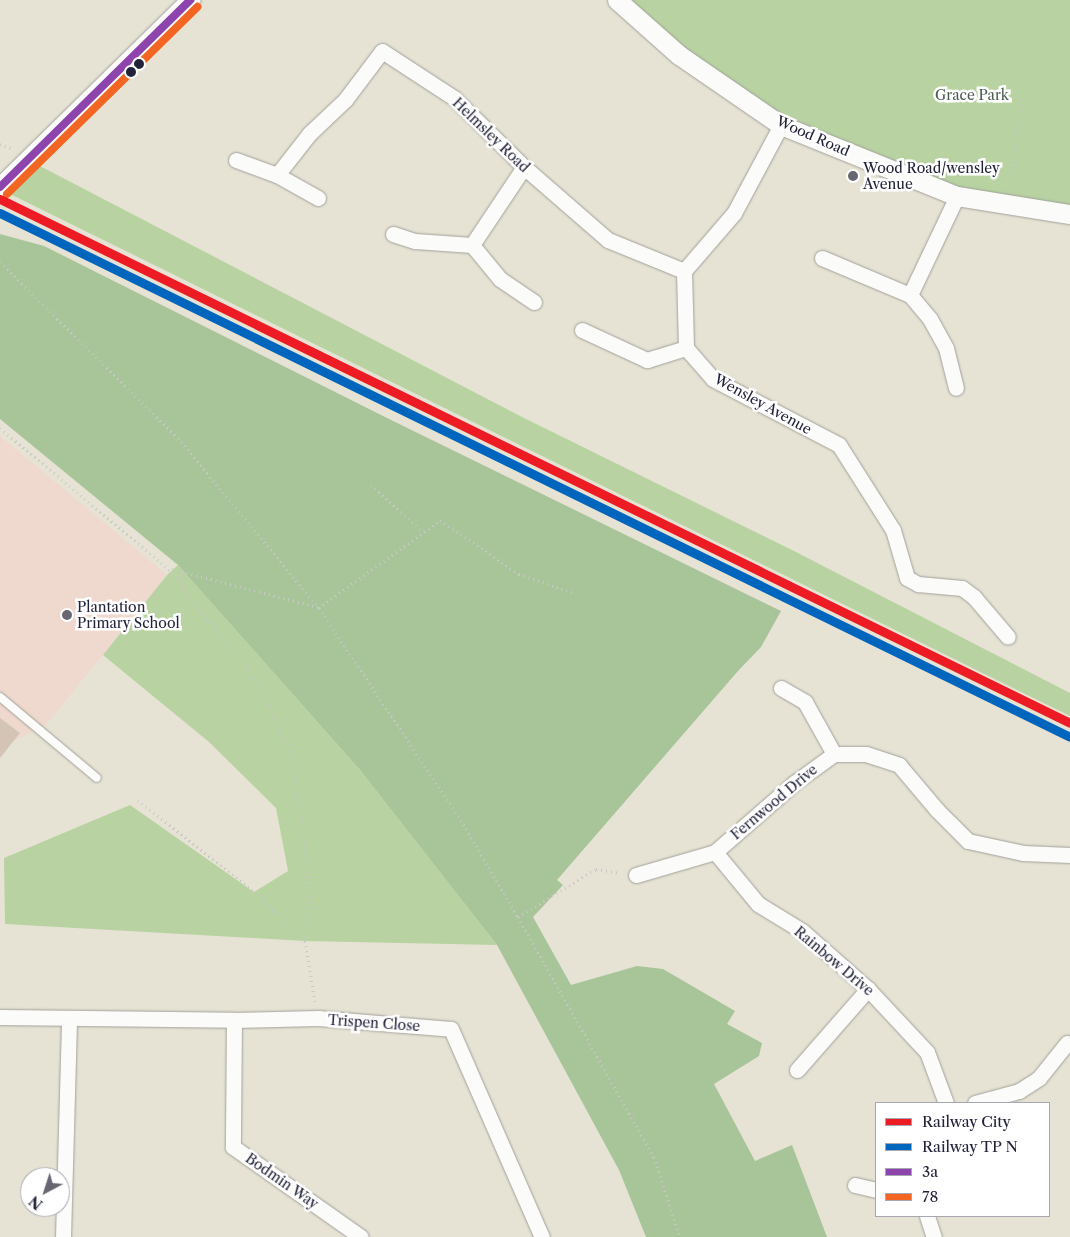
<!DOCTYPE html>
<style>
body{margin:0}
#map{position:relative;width:1070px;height:1237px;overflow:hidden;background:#e6e3d4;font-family:"Libre Caslon Text",serif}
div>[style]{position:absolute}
.built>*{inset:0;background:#efd9ce}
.green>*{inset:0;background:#b8d3a1}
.forest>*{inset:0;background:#a8c499}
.building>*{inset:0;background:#d4c4b6}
.path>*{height:3px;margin-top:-1.5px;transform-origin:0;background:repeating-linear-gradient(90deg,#c8c8c6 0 1px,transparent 0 5px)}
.roads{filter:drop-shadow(0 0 1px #a2a09b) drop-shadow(0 0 1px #a2a09b)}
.service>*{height:8px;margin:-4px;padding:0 4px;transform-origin:4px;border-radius:4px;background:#fbfbf9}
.minor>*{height:15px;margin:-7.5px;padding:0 7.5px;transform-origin:7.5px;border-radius:7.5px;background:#fbfbf9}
.tertiary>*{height:19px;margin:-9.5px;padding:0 9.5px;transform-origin:9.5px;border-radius:9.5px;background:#fbfbf9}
.bus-1>*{height:8px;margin:-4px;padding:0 4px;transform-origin:4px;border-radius:4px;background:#8e44ad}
.bus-2>*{height:8px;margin:-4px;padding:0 4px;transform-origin:4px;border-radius:4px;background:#f26522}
.rail-1>*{height:9px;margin:-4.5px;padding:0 4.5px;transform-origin:4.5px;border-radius:4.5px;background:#ed1c24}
.rail-2>*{height:9px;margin:-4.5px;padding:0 4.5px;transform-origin:4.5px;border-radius:4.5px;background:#0065bd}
.dots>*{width:14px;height:14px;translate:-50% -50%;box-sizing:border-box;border:2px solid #fff;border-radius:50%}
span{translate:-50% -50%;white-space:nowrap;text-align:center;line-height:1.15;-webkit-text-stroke:5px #fff;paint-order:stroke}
.park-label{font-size:14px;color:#4a5b50}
.street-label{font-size:14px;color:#22223b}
.poi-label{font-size:14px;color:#22223b}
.left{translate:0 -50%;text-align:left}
.legend{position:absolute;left:875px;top:1102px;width:175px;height:115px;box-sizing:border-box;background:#fff;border:1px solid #a7a7b1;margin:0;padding:6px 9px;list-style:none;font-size:15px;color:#22223b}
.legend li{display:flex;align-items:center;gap:10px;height:25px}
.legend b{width:25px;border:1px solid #a7a7b1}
.north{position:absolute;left:20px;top:1167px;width:50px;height:50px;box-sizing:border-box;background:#fff;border:1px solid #a7a7b1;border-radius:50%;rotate:220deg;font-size:14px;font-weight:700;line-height:20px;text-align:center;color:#22223b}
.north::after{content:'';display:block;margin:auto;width:18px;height:22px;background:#676671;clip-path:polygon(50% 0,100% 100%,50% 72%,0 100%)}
</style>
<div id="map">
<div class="built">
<i style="clip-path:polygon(0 436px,167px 575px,47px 724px,0 748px)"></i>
</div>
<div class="green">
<i style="clip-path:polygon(618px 0,1070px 0,1070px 214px,976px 199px,765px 114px)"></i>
<i style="clip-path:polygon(40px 166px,524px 418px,794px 551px,1070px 693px,1070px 716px,10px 194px)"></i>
<i style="clip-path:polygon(178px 565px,360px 770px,497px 945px,305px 941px,5px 924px,4px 858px,130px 805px,254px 892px,288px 871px,276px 808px,209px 742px,103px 655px,167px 575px)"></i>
</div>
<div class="forest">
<i style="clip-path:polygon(0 234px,44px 246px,387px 418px,781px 611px,761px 647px,738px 671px,557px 880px,563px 885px,533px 917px,571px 985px,637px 966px,663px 969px,735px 1011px,727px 1024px,762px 1043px,759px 1056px,714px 1084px,755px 1161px,792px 1145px,827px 1237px,646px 1237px,619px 1170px,497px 945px,360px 770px,178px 565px,0 419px)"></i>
</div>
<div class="building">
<i style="clip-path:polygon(0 718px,20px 733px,0 758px)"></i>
</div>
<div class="path">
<i style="left:0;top:144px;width:14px;rotate:21deg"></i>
<i style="left:1010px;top:185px;width:89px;rotate:-81.6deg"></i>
<i style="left:0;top:262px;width:250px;rotate:44.7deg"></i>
<i style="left:178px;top:438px;width:221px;rotate:50.3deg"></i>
<i style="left:319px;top:608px;width:255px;rotate:56.2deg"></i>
<i style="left:461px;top:820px;width:113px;rotate:59.6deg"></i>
<i style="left:518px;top:917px;width:276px;rotate:60.5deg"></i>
<i style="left:654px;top:1157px;width:84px;rotate:72deg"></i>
<i style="left:0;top:428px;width:237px;rotate:39.9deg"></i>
<i style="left:182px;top:580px;width:11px;rotate:80deg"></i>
<i style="left:184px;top:591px;width:96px;rotate:50.5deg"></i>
<i style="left:245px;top:665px;width:46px;rotate:58.4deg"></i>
<i style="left:269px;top:704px;width:58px;rotate:66.5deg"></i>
<i style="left:292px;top:757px;width:86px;rotate:81.3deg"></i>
<i style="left:305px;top:842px;width:60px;rotate:85.2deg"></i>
<i style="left:310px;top:902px;width:39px;rotate:97deg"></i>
<i style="left:371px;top:485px;width:70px;rotate:42.1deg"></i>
<i style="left:172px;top:569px;width:151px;rotate:14.6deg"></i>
<i style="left:319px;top:608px;width:150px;rotate:-36deg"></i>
<i style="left:440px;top:520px;width:96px;rotate:34.4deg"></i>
<i style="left:519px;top:574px;width:58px;rotate:19.1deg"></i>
<i style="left:138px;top:800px;width:148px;rotate:38.4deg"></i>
<i style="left:254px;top:892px;width:71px;rotate:43.9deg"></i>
<i style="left:305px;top:941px;width:61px;rotate:80.5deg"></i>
<i style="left:518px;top:917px;width:92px;rotate:-31.6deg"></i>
<i style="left:596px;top:869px;width:25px;rotate:9deg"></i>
</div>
<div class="roads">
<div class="service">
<i style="left:0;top:697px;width:126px;rotate:39.9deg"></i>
</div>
<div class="minor">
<i style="left:781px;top:125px;width:100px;rotate:118.1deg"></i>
<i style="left:734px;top:213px;width:77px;rotate:130.8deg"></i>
<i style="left:684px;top:271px;width:77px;rotate:88.5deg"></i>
<i style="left:686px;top:348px;width:41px;rotate:48.9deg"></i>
<i style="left:713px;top:379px;width:142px;rotate:27.6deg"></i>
<i style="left:839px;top:445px;width:101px;rotate:57.6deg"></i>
<i style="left:893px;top:530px;width:50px;rotate:73.7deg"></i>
<i style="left:907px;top:578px;width:13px;rotate:29deg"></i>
<i style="left:918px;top:584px;width:44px;rotate:5.2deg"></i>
<i style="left:962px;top:588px;width:15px;rotate:37deg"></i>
<i style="left:974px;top:597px;width:52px;rotate:49.6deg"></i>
<i style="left:236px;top:160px;width:44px;rotate:20.1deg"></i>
<i style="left:277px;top:175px;width:47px;rotate:29.3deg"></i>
<i style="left:524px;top:167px;width:94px;rotate:123.7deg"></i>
<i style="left:472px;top:245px;width:44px;rotate:50.5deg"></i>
<i style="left:500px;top:279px;width:41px;rotate:34.1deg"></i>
<i style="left:277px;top:175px;width:52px;rotate:-52deg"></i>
<i style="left:309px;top:134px;width:50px;rotate:-43.4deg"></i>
<i style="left:345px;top:100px;width:61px;rotate:-52.9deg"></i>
<i style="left:382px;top:51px;width:86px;rotate:33.1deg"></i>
<i style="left:454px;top:98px;width:98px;rotate:44.6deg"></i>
<i style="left:524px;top:167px;width:111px;rotate:41deg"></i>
<i style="left:608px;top:240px;width:82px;rotate:22.2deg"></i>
<i style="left:393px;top:234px;width:23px;rotate:18deg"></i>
<i style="left:415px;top:241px;width:57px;rotate:4deg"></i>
<i style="left:822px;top:258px;width:95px;rotate:22.8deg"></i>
<i style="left:910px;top:295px;width:110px;rotate:-64.6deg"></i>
<i style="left:910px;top:295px;width:31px;rotate:50deg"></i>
<i style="left:930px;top:319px;width:33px;rotate:61deg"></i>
<i style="left:946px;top:348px;width:41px;rotate:76deg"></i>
<i style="left:582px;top:330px;width:72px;rotate:24.8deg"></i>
<i style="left:647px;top:360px;width:41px;rotate:-17.1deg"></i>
<i style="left:781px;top:688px;width:28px;rotate:30deg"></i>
<i style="left:805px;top:702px;width:60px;rotate:60.9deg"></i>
<i style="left:715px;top:852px;width:67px;rotate:50.4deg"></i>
<i style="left:758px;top:904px;width:52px;rotate:31.5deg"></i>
<i style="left:802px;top:931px;width:88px;rotate:41.3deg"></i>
<i style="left:868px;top:989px;width:86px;rotate:46.9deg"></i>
<i style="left:927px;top:1052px;width:54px;rotate:69.6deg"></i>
<i style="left:636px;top:875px;width:82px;rotate:-16.2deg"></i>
<i style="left:715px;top:852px;width:105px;rotate:-41.1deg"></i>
<i style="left:794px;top:783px;width:49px;rotate:-35.9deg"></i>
<i style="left:834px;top:754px;width:32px"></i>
<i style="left:866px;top:754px;width:35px;rotate:18deg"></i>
<i style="left:899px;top:765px;width:59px;rotate:49.8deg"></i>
<i style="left:937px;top:810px;width:44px;rotate:45deg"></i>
<i style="left:968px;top:841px;width:56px;rotate:12.3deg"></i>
<i style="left:1023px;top:853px;width:47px;rotate:2.4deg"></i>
<i style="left:0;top:1017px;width:234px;rotate:0.7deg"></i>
<i style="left:234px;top:1020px;width:84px;rotate:-1.4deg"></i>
<i style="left:318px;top:1018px;width:133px;rotate:4.7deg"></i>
<i style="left:451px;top:1029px;width:227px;rotate:66.4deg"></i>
<i style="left:234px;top:1020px;width:127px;rotate:90.5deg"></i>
<i style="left:233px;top:1147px;width:156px;rotate:35.1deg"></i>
<i style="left:797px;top:1070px;width:108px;rotate:-48.8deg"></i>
<i style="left:975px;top:1103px;width:46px;rotate:-15.3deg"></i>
<i style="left:1019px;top:1091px;width:24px;rotate:-33deg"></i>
<i style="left:1039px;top:1078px;width:45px;rotate:-51.3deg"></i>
<i style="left:855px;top:1185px;width:22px;rotate:13deg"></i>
<i style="left:927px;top:1216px;width:22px;rotate:72deg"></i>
<i style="left:63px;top:1237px;width:219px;rotate:-88.4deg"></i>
</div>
<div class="tertiary">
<i style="left:617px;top:0;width:83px;rotate:41.6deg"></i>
<i style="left:679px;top:55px;width:124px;rotate:34.5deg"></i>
<i style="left:781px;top:125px;width:190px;rotate:22deg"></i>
<i style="left:957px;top:196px;width:114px;rotate:9.1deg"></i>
<i style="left:0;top:187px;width:267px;rotate:-44.5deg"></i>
</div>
</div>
<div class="bus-1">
<i style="left:0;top:187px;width:267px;rotate:-44.5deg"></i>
</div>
<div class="bus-2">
<i style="left:7px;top:194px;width:267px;rotate:-44.5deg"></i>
</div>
<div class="rail-1">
<i style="left:0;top:199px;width:1191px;rotate:26.09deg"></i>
</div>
<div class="rail-2">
<i style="left:0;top:213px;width:1191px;rotate:26.09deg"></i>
</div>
<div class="dots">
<i style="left:139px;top:64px;background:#22223b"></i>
<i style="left:131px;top:72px;background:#22223b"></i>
<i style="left:853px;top:176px;background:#676671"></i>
<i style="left:67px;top:615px;background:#676671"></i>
</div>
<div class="park-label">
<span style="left:972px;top:95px">Grace Park</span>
</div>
<div class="street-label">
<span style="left:491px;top:135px;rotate:44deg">Helmsley Road</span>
<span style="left:813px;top:136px;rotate:24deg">Wood Road</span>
<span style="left:763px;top:404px;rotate:29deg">Wensley Avenue</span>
<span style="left:774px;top:802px;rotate:-40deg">Fernwood Drive</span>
<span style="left:834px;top:961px;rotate:40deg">Rainbow Drive</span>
<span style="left:374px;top:1023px;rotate:4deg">Trispen Close</span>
<span style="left:282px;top:1181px;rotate:35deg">Bodmin Way</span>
</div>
<div class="poi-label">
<span class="left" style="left:863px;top:176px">Wood Road/wensley<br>Avenue</span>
<span class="left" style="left:77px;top:615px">Plantation<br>Primary School</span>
</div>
<ul class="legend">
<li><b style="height:6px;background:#ed1c24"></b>Railway City</li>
<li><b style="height:6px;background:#0065bd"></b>Railway TP N</li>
<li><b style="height:6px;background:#8e44ad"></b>3a</li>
<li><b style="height:6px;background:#f26522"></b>78</li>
</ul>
<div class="north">N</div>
</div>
